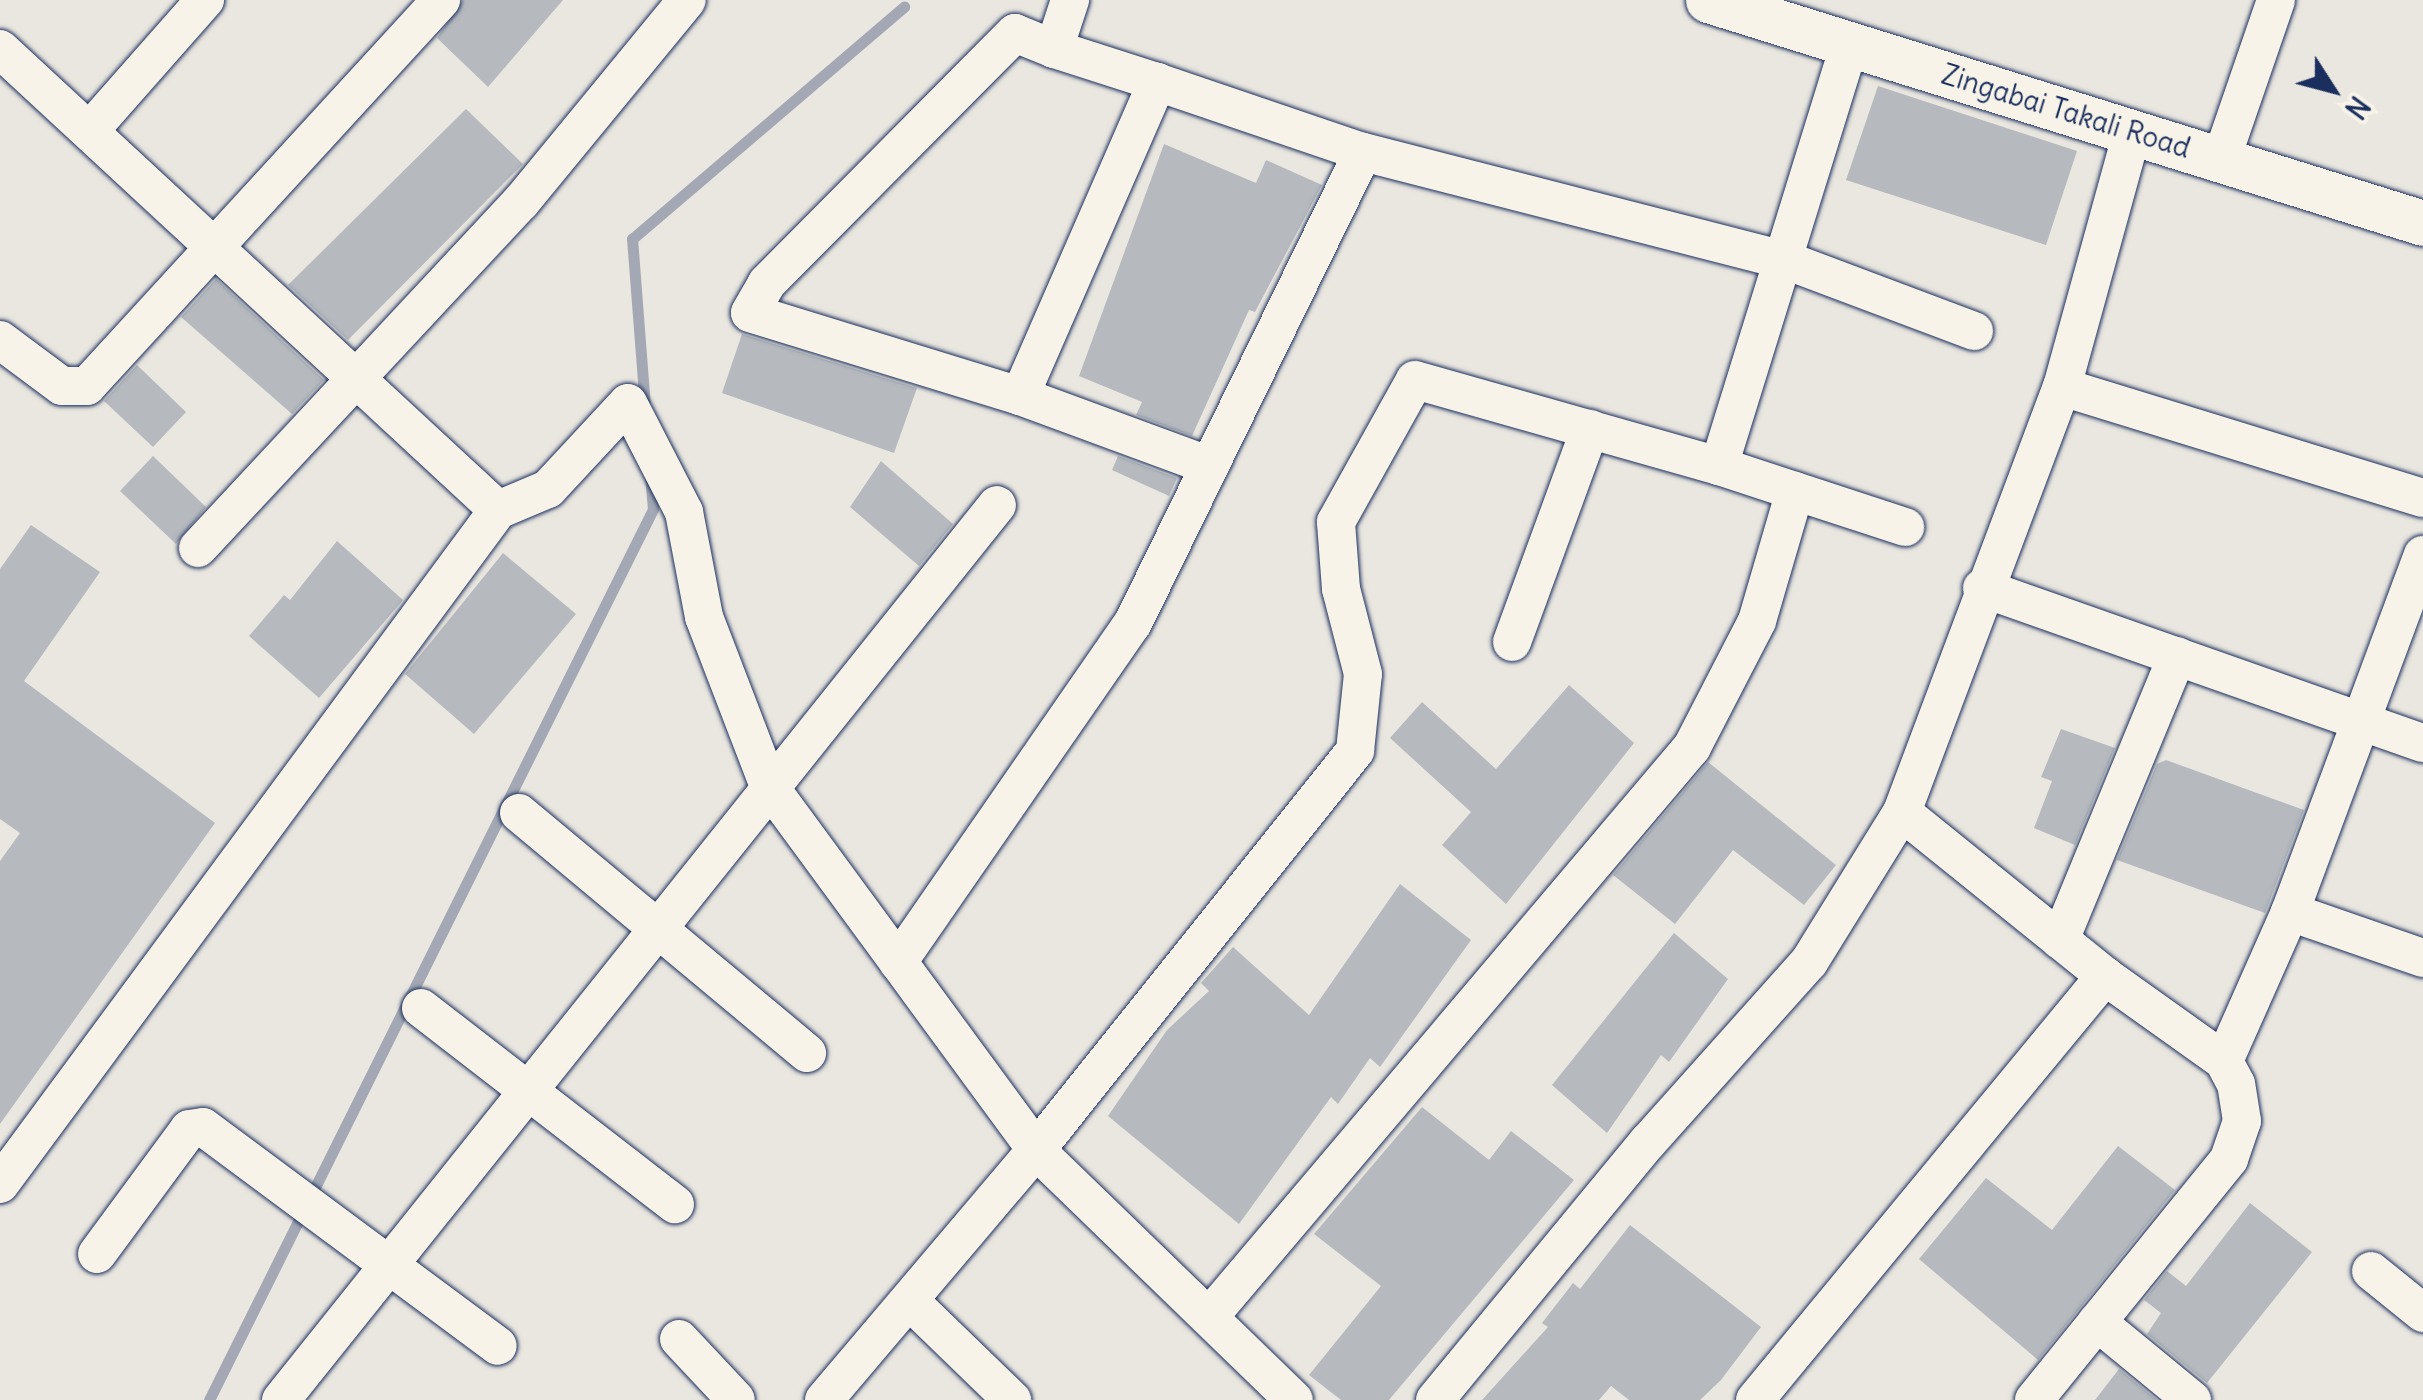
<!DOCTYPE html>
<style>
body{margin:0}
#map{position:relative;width:2423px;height:1400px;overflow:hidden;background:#eae7e0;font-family:Delius,sans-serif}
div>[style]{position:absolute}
.stream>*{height:11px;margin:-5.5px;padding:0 5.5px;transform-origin:5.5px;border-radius:5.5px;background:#a3a8b4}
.building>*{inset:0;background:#b6babf}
.roads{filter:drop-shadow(0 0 2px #1b2f5e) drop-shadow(0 0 2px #1b2f5e)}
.minor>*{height:38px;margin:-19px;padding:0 19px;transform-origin:19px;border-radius:19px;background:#f7f3e8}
.tertiary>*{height:45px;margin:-22.5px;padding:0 22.5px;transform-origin:22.5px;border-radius:22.5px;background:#f7f3e8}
span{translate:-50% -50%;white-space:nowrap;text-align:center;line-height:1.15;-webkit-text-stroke:10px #f7f3e8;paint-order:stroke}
.street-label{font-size:28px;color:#1b2f5e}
.north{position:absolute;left:2283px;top:40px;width:100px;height:100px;-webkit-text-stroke:8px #f7f3e8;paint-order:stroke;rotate:126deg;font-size:28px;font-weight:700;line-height:40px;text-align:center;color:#1b2f5e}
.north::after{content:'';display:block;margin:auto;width:35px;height:45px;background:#1b2f5e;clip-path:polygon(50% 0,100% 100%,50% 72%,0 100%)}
</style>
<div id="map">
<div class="stream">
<i style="left:645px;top:407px;width:169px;rotate:-94.4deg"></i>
<i style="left:632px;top:239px;width:358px;rotate:-40.5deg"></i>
<i style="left:209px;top:1400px;width:995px;rotate:-63.51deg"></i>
<i style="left:653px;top:509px;width:34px;rotate:-95deg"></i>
</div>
<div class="building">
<i style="clip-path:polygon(463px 0,563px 0,488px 87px,437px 38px)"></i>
<i style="clip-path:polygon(1878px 86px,2077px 151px,2046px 245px,1846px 180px)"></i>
<i style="clip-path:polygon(466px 109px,523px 164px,348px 340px,288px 285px)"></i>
<i style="clip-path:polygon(1164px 144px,1256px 183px,1266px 160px,1322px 185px,1255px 312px,1249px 310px,1192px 436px,1136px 415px,1142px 402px,1079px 376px)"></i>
<i style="clip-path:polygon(216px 279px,324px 380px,292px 414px,181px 317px)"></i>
<i style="clip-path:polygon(742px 334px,917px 388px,894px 453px,722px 393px)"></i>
<i style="clip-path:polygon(137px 365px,186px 412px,153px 447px,104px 401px)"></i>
<i style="clip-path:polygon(153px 456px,206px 507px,176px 544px,120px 491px)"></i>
<i style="clip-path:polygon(1118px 456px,1177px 478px,1169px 496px,1112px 470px)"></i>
<i style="clip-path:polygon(881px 461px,953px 524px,919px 566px,850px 507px)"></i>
<i style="clip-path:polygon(31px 525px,100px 572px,24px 681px,215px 823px,0 1124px,0 861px,20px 833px,0 819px,0 569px)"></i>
<i style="clip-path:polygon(337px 541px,403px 600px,319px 698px,249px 636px,284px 595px,290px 600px)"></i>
<i style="clip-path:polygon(503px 553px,576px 614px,474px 734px,405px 674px)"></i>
<i style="clip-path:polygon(1569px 685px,1634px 743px,1506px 904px,1442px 845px,1471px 812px,1390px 738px,1422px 702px,1496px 769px)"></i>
<i style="clip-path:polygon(2061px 729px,2115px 748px,2075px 845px,2034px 828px,2052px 781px,2041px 777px)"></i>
<i style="clip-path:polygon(2166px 760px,2304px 810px,2265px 913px,2117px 860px,2157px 764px)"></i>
<i style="clip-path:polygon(1708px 762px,1836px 865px,1804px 905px,1733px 850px,1675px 924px,1613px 875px)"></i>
<i style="clip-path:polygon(1400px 884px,1471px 940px,1380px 1067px,1370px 1058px,1338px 1104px,1331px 1097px,1239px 1224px,1108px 1116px,1167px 1030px,1209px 991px,1201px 983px,1233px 947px,1309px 1015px)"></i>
<i style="clip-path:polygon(1674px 933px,1728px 979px,1669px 1062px,1661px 1055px,1607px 1133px,1552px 1085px)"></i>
<i style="clip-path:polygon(1422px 1107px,1489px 1160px,1511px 1131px,1574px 1180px,1389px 1400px,1341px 1400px,1309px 1375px,1381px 1286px,1314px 1234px)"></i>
<i style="clip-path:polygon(2118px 1146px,2175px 1190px,2038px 1360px,1919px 1259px,1986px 1178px,2052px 1230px)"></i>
<i style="clip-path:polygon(2250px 1203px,2312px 1252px,2207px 1383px,2147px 1334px,2161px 1313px,2144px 1300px,2167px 1271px,2186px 1286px)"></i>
<i style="clip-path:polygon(1630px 1225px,1761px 1327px,1721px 1380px,1700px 1400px,1629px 1400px,1611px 1386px,1599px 1400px,1482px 1400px,1548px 1327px,1542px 1323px,1573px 1283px,1580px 1289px)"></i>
<i style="clip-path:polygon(2119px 1369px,2157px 1400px,2095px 1400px)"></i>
</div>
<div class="roads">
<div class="minor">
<i style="left:0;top:49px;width:679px;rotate:42.79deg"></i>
<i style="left:498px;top:510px;width:838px;rotate:126.46deg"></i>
<i style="left:1054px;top:49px;width:42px;rotate:-157.7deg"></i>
<i style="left:1015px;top:33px;width:352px;rotate:134.8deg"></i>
<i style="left:767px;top:283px;width:34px;rotate:120deg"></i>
<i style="left:750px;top:313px;width:282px;rotate:17.1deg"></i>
<i style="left:1020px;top:396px;width:202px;rotate:20.2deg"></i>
<i style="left:1157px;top:82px;width:218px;rotate:18.8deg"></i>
<i style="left:1363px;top:152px;width:436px;rotate:14.4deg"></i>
<i style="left:1785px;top:260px;width:202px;rotate:20.6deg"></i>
<i style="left:92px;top:128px;width:171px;rotate:-48.6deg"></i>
<i style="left:2221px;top:160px;width:169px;rotate:-71deg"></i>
<i style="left:0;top:340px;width:77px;rotate:36.6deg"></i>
<i style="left:62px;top:386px;width:25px"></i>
<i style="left:87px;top:386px;width:524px;rotate:-47.48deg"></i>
<i style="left:2062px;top:387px;width:378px;rotate:17.1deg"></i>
<i style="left:1020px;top:396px;width:343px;rotate:-66.4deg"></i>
<i style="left:1157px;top:82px;width:108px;rotate:-162.2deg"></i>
<i style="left:1054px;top:49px;width:52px;rotate:-71.9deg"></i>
<i style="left:1795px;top:491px;width:116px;rotate:18.1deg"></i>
<i style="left:498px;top:510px;width:54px;rotate:-22.8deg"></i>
<i style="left:548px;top:489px;width:117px;rotate:-47.1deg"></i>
<i style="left:628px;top:403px;width:123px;rotate:62.8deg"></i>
<i style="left:684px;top:512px;width:107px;rotate:79.2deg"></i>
<i style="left:704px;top:617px;width:181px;rotate:69deg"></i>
<i style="left:769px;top:786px;width:451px;rotate:53.7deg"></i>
<i style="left:1036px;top:1150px;width:359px;rotate:44.1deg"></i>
<i style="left:198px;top:548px;width:473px;rotate:-47deg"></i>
<i style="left:521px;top:202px;width:261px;rotate:-50.6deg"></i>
<i style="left:1982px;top:588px;width:467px;rotate:19.4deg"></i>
<i style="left:1512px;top:642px;width:227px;rotate:-69.9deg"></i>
<i style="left:519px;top:813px;width:375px;rotate:39.8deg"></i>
<i style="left:2290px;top:912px;width:141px;rotate:19.1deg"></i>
<i style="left:2060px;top:940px;width:307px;rotate:-67.6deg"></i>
<i style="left:898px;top:962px;width:412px;rotate:-55.3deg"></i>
<i style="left:1133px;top:623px;width:524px;rotate:-63.97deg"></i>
<i style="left:421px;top:1008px;width:321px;rotate:37.7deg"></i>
<i style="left:2224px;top:1061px;width:163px;rotate:-66.1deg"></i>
<i style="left:2290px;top:912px;width:381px;rotate:-69.6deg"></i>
<i style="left:97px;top:1254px;width:155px;rotate:-53.6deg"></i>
<i style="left:189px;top:1129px;width:14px;rotate:-8deg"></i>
<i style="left:203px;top:1127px;width:367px;rotate:36.6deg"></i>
<i style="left:2371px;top:1271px;width:67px;rotate:38.9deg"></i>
<i style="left:911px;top:1302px;width:141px;rotate:44.1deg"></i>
<i style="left:1209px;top:1317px;width:747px;rotate:-49.72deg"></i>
<i style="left:1692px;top:747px;width:142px;rotate:-62.7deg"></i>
<i style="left:1757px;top:621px;width:135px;rotate:-73.7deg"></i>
<i style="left:1795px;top:491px;width:80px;rotate:-161.8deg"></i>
<i style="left:1719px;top:466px;width:442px;rotate:-72.8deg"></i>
<i style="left:2097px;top:1322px;width:123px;rotate:39.4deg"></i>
<i style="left:679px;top:1339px;width:83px;rotate:46.9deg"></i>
<i style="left:281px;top:1400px;width:1146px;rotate:-51.34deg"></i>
<i style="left:824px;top:1400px;width:328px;rotate:-49.7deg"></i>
<i style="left:1036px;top:1150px;width:511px;rotate:-51.36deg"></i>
<i style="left:1355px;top:751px;width:77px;rotate:-84.1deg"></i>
<i style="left:1363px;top:674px;width:88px;rotate:-104.5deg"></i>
<i style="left:1341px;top:589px;width:67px;rotate:-94.3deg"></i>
<i style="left:1336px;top:522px;width:162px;rotate:-60.9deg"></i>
<i style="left:1415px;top:380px;width:316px;rotate:15.8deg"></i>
<i style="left:1435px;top:1400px;width:335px;rotate:-50.5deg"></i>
<i style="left:1648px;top:1142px;width:241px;rotate:-48.2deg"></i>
<i style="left:1809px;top:962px;width:176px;rotate:-58.2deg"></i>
<i style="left:1755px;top:1400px;width:550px;rotate:-50.46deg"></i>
<i style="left:2034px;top:1400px;width:310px;rotate:-51deg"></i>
<i style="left:2229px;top:1159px;width:40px;rotate:-71.1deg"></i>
<i style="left:2242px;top:1121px;width:37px;rotate:-99deg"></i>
<i style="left:2236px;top:1084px;width:26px;rotate:-118deg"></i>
<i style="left:2224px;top:1061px;width:146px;rotate:-144.5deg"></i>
<i style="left:2105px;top:976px;width:261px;rotate:-141.1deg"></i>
<i style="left:1902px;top:812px;width:454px;rotate:-69.4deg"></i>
<i style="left:2062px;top:387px;width:264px;rotate:-74.6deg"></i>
</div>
<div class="tertiary">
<i style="left:1708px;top:0;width:749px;rotate:17.32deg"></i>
</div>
</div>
<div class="street-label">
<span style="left:2066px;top:111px;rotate:17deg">Zingabai Takali Road</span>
</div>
<div class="north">N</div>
</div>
